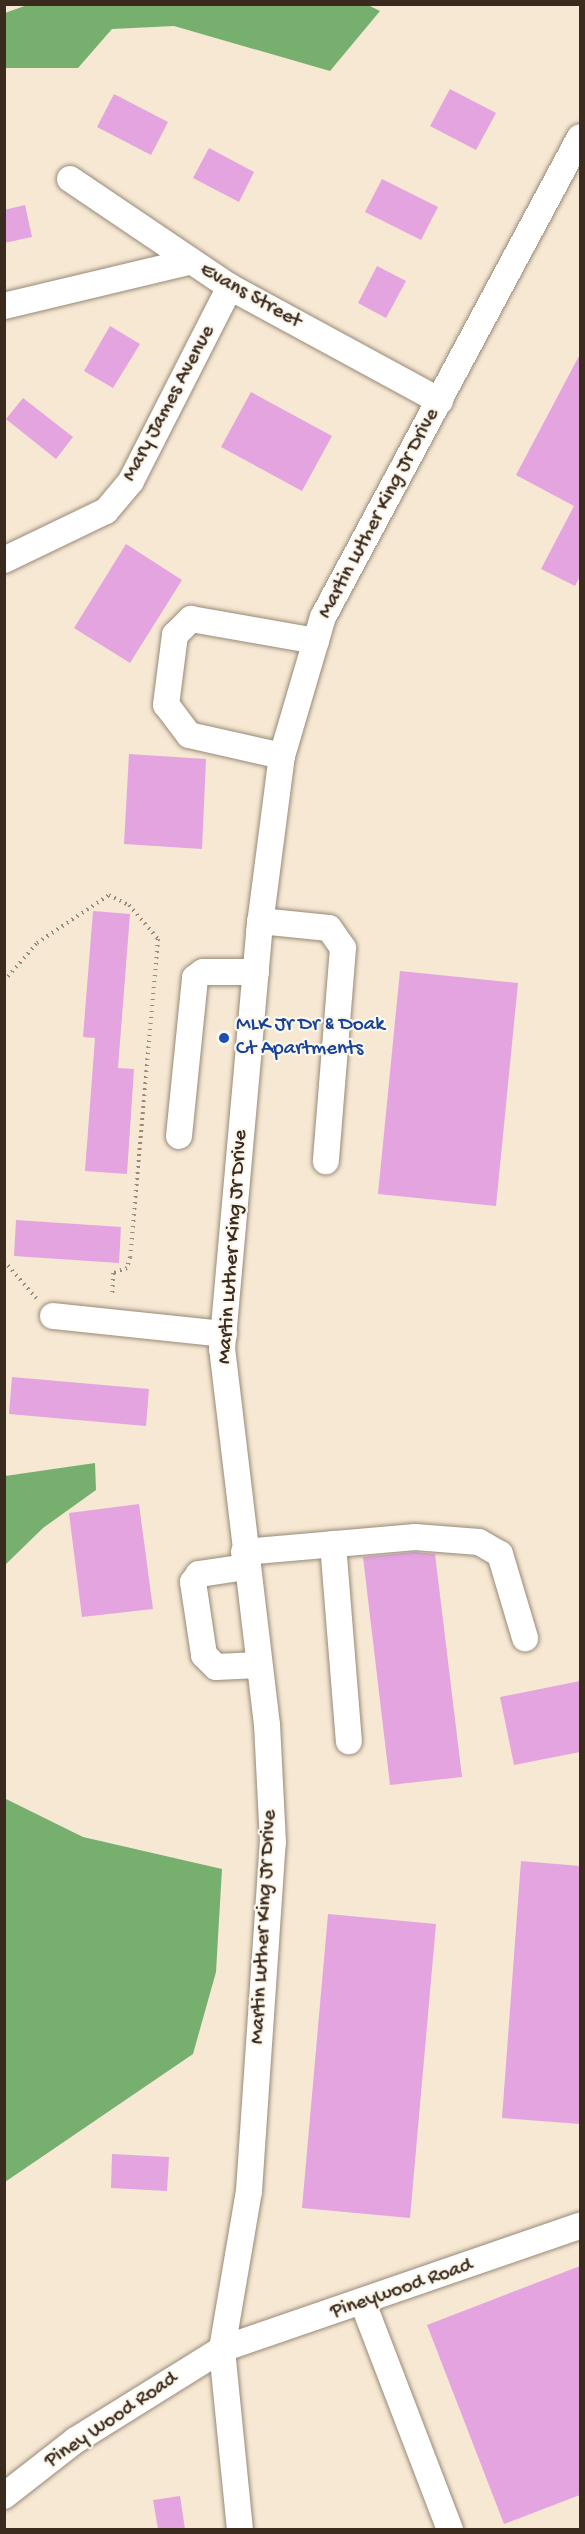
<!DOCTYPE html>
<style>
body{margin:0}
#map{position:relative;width:585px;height:2534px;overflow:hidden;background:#f6e8d3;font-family:"Gochi Hand",sans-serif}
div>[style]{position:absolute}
.forest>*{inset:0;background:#77b06e}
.building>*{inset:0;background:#e3a4e0}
.path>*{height:4px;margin-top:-2px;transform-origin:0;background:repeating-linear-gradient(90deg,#988978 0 1.5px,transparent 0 6px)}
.roads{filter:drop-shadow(0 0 2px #988978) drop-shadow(0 0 2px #988978)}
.minor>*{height:26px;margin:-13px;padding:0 13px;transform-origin:13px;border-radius:13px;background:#fff}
.dots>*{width:16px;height:16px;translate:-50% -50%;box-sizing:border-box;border:3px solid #fbf7ec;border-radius:50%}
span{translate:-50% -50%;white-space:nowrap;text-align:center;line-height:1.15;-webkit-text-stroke:4.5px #fbf7ec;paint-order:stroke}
.street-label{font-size:21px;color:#3b2a1e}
.transit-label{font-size:21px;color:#164399}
.left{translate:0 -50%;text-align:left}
.frame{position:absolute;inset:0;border:6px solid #3b2a1e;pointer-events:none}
</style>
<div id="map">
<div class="forest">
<i style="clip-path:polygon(30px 4px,366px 4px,380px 11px,330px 71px,174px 26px,112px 29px,78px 68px,5px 68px,5px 13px)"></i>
<i style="clip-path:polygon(95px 1463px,96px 1490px,43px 1528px,5px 1565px,5px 1476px)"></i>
<i style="clip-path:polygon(5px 1709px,6px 1799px,83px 1837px,222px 1869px,216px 1972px,193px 2054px,5px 2182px)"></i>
</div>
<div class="building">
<i style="clip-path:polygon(450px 89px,496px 113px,476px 150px,430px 126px)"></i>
<i style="clip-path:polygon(114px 94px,168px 122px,151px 155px,97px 127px)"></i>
<i style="clip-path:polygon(209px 148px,254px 172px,239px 202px,193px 178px)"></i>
<i style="clip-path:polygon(382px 179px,438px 207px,421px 240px,365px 212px)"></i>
<i style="clip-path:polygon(25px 205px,32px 237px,4px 243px,4px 210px)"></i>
<i style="clip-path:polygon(377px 266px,406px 281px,386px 318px,358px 303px)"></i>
<i style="clip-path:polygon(110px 326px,140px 344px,113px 388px,84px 371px)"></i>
<i style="clip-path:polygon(580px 354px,580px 576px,575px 586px,541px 569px,574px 506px,516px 475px)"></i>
<i style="clip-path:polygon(251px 392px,332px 436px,302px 491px,221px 447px)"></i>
<i style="clip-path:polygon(23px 398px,73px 437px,56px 459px,6px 419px)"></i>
<i style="clip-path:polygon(126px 544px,182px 580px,130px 663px,74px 628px)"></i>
<i style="clip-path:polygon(129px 754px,206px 759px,202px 849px,124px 844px)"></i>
<i style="clip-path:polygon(93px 911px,130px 914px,118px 1068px,134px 1069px,127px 1174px,85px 1171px,95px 1038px,83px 1037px)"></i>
<i style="clip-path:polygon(400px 971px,518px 983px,496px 1206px,378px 1194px)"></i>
<i style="clip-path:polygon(16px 1220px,121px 1227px,119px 1263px,14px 1256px)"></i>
<i style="clip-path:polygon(12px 1377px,149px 1389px,146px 1426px,9px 1414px)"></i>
<i style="clip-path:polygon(139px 1504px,153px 1609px,82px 1617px,69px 1513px)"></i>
<i style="clip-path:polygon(415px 1552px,435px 1554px,462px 1777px,390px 1785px,363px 1557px)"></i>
<i style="clip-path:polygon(580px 1681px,580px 1752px,514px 1765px,500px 1697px)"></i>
<i style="clip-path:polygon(521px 1861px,580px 1866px,580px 2124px,502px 2118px)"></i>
<i style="clip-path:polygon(328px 1914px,436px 1924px,410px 2218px,302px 2208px)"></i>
<i style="clip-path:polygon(112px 2154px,169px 2157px,167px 2191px,111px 2188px)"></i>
<i style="clip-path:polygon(580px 2266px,580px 2495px,504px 2524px,427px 2325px)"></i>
<i style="clip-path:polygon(180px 2496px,185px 2529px,158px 2529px,153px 2500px)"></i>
</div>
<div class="path">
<i style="left:4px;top:981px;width:50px;rotate:-49deg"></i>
<i style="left:37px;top:943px;width:87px;rotate:-33.7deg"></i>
<i style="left:109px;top:895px;width:22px;rotate:27deg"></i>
<i style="left:129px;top:905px;width:45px;rotate:49.5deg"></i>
<i style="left:158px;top:939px;width:319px;rotate:95deg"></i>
<i style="left:130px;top:1257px;width:11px;rotate:105deg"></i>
<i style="left:127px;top:1268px;width:15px;rotate:160deg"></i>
<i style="left:113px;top:1273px;width:24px;rotate:92deg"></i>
<i style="left:4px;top:1261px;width:50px;rotate:49deg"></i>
</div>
<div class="roads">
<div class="minor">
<i style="left:70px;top:179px;width:193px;rotate:34deg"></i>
<i style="left:230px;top:287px;width:239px;rotate:28.5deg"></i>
<i style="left:4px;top:306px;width:189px;rotate:-13.4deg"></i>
<i style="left:4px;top:560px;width:113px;rotate:-25.7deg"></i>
<i style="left:106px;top:511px;width:39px;rotate:-50deg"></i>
<i style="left:131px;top:481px;width:218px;rotate:-63deg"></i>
<i style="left:282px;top:756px;width:95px;rotate:-167.3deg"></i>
<i style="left:189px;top:735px;width:38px;rotate:-127deg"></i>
<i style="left:166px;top:705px;width:71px;rotate:-82.7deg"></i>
<i style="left:175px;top:635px;width:23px;rotate:-45deg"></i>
<i style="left:191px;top:619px;width:127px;rotate:10deg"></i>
<i style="left:260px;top:921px;width:69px;rotate:5.8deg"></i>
<i style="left:329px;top:928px;width:24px;rotate:55deg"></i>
<i style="left:343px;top:948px;width:214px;rotate:94.6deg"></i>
<i style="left:179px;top:1136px;width:159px;rotate:-84.2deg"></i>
<i style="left:195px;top:978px;width:10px;rotate:-37deg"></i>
<i style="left:203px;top:972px;width:53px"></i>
<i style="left:53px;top:1316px;width:172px;rotate:6deg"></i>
<i style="left:333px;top:1544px;width:198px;rotate:85.4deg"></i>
<i style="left:244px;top:1552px;width:172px;rotate:-5deg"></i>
<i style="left:415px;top:1537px;width:64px;rotate:4.5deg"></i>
<i style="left:479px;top:1542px;width:24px;rotate:30deg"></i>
<i style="left:500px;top:1554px;width:88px;rotate:73.4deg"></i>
<i style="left:246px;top:1567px;width:48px;rotate:171.5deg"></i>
<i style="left:199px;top:1574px;width:10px;rotate:127deg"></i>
<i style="left:193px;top:1582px;width:74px;rotate:81.4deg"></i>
<i style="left:204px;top:1655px;width:17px;rotate:45deg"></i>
<i style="left:216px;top:1667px;width:43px;rotate:-2.7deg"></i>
<i style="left:363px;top:2303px;width:243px;rotate:69deg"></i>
<i style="left:4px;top:2496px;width:91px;rotate:-37.9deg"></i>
<i style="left:76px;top:2440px;width:172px;rotate:-31.9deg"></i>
<i style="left:222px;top:2349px;width:379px;rotate:-19deg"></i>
<i style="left:240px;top:2530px;width:182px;rotate:-95.7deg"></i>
<i style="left:222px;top:2349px;width:160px;rotate:-80.3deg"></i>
<i style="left:249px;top:2191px;width:349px;rotate:-86.1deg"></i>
<i style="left:273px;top:1843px;width:118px;rotate:-92.9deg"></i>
<i style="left:267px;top:1725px;width:379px;rotate:-96.8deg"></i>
<i style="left:222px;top:1349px;width:419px;rotate:-84.9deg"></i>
<i style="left:259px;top:932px;width:177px;rotate:-82.6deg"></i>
<i style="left:282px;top:756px;width:145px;rotate:-73.6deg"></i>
<i style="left:323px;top:617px;width:544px;rotate:-61.83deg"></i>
</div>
</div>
<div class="dots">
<i style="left:224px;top:1038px;background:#1a4fb4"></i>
</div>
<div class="street-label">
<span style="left:250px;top:297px;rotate:29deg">Evans Street</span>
<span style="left:170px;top:404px;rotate:-62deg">Mary James Avenue</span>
<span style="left:380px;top:514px;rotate:-62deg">Martin Luther King Jr Drive</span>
<span style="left:234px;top:1247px;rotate:-86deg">Martin Luther King Jr Drive</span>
<span style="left:265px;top:1927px;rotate:-87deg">Martin Luther King Jr Drive</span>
<span style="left:402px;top:2290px;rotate:-19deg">Pineywood Road</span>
<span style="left:112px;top:2421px;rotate:-34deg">Piney Wood Road</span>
</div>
<div class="transit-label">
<span class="left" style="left:236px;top:1038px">MLK Jr Dr &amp; Doak<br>Ct Apartments</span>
</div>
<div class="frame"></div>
</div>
